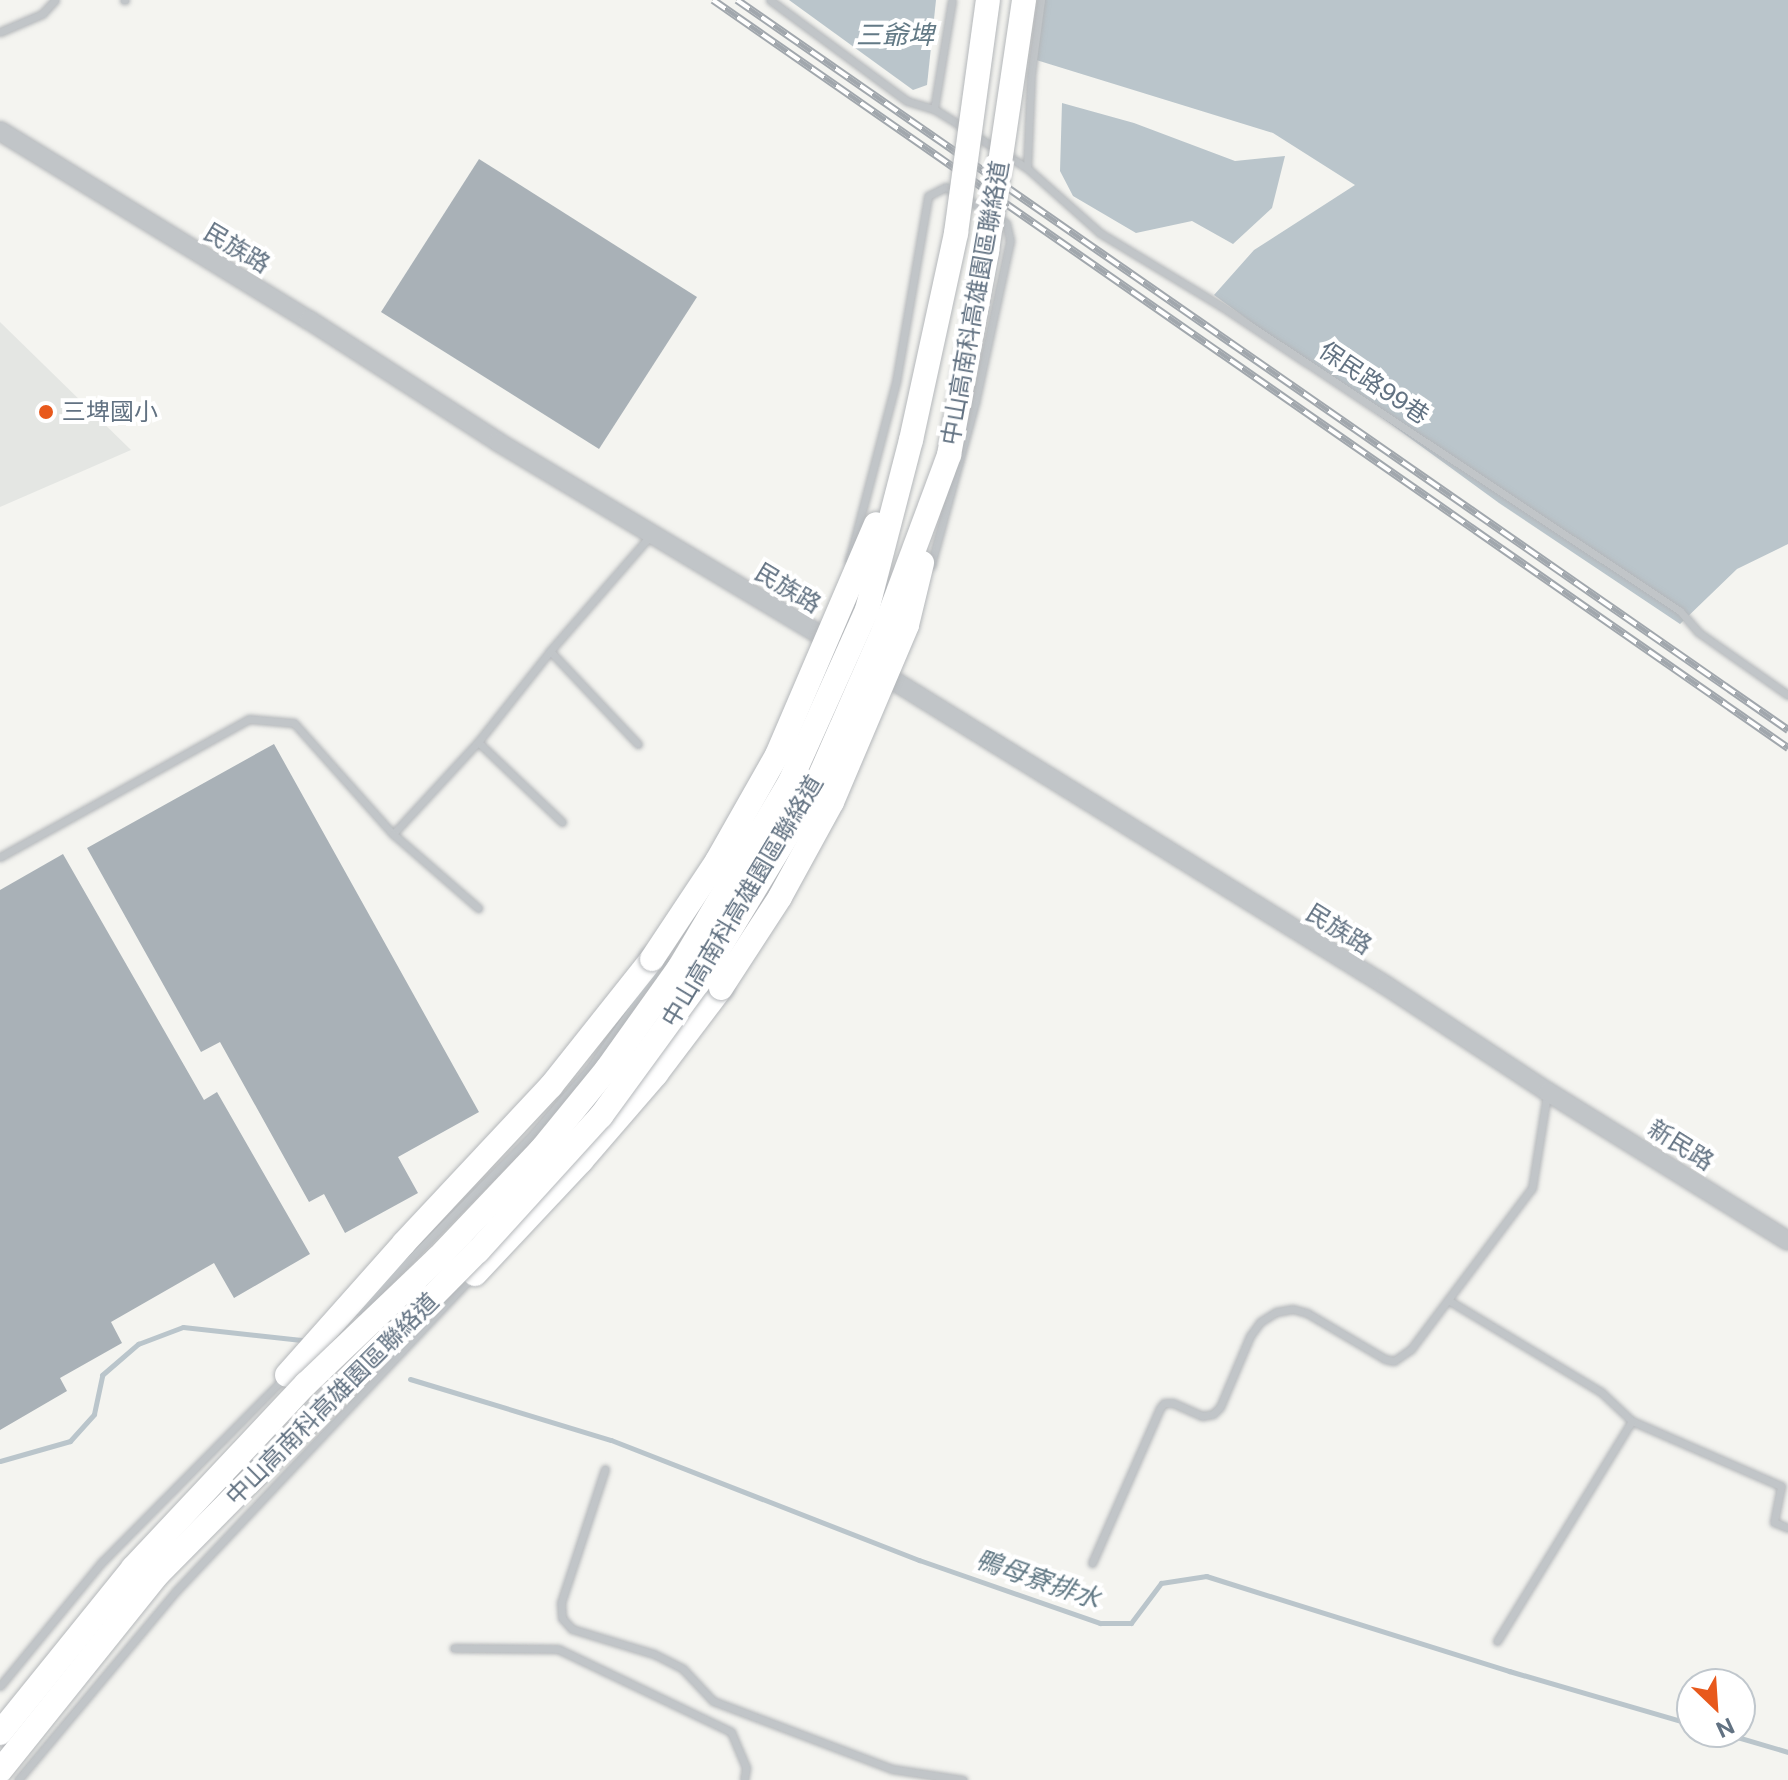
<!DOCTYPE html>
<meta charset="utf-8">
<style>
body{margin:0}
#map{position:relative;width:1788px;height:1780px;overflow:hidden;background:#f4f4f0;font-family:"Public Sans","Noto Sans TC",sans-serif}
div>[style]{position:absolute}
.built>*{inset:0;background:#e4e6e3}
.water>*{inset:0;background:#bac5cb}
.stream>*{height:5px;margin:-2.5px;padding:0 2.5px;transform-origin:2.5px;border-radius:2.5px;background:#bac5cb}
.building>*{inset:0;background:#a9b1b7}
.roads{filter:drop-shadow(0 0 2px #b4b7ba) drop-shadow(0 0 2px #b4b7ba)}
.service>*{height:7px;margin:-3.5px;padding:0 3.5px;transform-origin:3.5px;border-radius:3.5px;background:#c1c5c8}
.tertiary>*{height:18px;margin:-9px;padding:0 9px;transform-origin:9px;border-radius:9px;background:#c1c5c8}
.trunk>*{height:24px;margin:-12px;padding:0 12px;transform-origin:12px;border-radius:12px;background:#fff}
.rail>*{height:8px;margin-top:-4px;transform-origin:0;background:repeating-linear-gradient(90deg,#fff 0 15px,#a1a7ad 0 30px);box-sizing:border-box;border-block:2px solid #a1a7ad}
.bridges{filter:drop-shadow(0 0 2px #b4b7ba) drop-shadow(0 0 2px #b4b7ba)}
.trunk-bridge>*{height:24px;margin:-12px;padding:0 12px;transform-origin:12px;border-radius:12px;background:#fff}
.dots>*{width:22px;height:22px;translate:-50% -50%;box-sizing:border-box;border:4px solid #fff;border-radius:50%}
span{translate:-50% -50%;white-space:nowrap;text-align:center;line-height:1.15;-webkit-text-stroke:8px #fff;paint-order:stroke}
.street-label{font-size:24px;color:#627282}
.poi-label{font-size:24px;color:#627282}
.left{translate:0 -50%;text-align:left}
.water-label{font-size:26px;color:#637a86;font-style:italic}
.north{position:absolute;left:1676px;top:1668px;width:80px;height:80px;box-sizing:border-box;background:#fff;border:2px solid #c0c7cd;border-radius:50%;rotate:155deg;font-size:22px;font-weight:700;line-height:32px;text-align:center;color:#627282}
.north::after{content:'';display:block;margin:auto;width:28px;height:36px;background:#e8591c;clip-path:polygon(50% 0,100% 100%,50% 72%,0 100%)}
</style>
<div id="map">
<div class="built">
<i style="clip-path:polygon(0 322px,131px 450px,0 507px)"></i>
</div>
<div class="water">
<i style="clip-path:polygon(789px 0,936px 0,927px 85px,913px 90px)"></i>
<i style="clip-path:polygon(1045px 0,1788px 0,1788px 544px,1737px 569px,1680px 624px,1499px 503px,1214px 295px,1254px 250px,1355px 185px,1273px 133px,1033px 59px)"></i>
<i style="clip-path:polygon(1062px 103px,1134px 123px,1235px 161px,1285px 156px,1272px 208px,1233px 244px,1192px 221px,1136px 233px,1073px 196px,1060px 171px)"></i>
</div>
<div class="stream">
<i style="left:410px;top:1379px;width:210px;rotate:16.9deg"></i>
<i style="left:611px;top:1440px;width:331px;rotate:21.3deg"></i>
<i style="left:919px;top:1560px;width:192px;rotate:19.2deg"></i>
<i style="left:1100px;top:1623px;width:31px"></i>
<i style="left:1131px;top:1623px;width:50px;rotate:-53.1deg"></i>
<i style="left:1161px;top:1583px;width:46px;rotate:-8.8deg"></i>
<i style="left:1206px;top:1576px;width:318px;rotate:17.4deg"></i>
<i style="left:1509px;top:1671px;width:191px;rotate:16.2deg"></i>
<i style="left:0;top:1461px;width:73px;rotate:-15.9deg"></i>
<i style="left:70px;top:1441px;width:36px;rotate:-48deg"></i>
<i style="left:94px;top:1414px;width:40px;rotate:-78deg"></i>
<i style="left:102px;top:1375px;width:48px;rotate:-40.7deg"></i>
<i style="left:138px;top:1344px;width:48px;rotate:-20.7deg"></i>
<i style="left:183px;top:1327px;width:119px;rotate:6.3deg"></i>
<i style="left:1720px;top:1732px;width:71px;rotate:16.4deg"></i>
</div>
<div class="building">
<i style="clip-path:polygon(479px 159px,697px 297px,599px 449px,381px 312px)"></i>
<i style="clip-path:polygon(274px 744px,479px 1112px,398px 1157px,418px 1193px,345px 1233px,324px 1194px,309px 1202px,220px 1042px,201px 1052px,87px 848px)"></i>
<i style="clip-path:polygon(63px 854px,204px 1100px,217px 1092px,310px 1254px,234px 1298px,214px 1263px,111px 1322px,122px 1343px,60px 1378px,67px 1391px,0 1430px,0 890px)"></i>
</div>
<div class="roads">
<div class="service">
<i style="left:124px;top:0;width:1px"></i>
<i style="left:770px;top:0;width:170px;rotate:36.4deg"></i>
<i style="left:907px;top:101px;width:28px;rotate:17deg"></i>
<i style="left:934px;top:109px;width:36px;rotate:32deg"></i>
<i style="left:0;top:32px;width:46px;rotate:-23.2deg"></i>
<i style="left:42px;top:14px;width:19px;rotate:-47deg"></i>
<i style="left:934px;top:109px;width:110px;rotate:-80.6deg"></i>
<i style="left:974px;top:135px;width:62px;rotate:31.9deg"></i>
<i style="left:1027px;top:168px;width:98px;rotate:41.7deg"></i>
<i style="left:1100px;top:233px;width:141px;rotate:31.1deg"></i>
<i style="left:1221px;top:306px;width:551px;rotate:33.6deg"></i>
<i style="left:1680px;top:611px;width:28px;rotate:49deg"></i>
<i style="left:1698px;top:632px;width:110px;rotate:35deg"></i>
<i style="left:1027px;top:168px;width:93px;rotate:-87.5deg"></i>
<i style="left:1031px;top:75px;width:76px;rotate:-82.4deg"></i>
<i style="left:849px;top:561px;width:185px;rotate:-75.3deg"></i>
<i style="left:896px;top:382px;width:189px;rotate:-80.2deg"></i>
<i style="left:928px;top:196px;width:20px;rotate:-27deg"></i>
<i style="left:946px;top:187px;width:70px;rotate:31deg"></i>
<i style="left:1006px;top:223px;width:18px;rotate:77deg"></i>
<i style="left:1010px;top:241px;width:166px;rotate:102.2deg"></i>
<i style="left:975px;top:403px;width:168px;rotate:105.2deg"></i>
<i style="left:550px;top:651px;width:128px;rotate:46.6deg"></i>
<i style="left:817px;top:691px;width:51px;rotate:-65.9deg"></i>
<i style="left:478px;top:742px;width:116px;rotate:43.6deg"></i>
<i style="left:393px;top:834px;width:125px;rotate:-47.3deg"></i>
<i style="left:478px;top:742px;width:116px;rotate:-51.6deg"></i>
<i style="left:550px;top:651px;width:152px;rotate:-49deg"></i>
<i style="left:0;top:857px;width:285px;rotate:-29deg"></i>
<i style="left:249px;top:719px;width:45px;rotate:5.1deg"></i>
<i style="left:294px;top:723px;width:149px;rotate:48.3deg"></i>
<i style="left:393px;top:834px;width:113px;rotate:41deg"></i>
<i style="left:1448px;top:1300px;width:179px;rotate:31deg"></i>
<i style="left:1601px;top:1392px;width:42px;rotate:43.1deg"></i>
<i style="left:1632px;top:1421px;width:163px;rotate:23.6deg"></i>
<i style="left:1781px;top:1486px;width:37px;rotate:101deg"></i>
<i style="left:1774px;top:1522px;width:15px;rotate:23deg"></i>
<i style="left:359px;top:1311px;width:247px;rotate:-45.5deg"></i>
<i style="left:532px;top:1135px;width:89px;rotate:-49.1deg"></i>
<i style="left:590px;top:1068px;width:132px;rotate:-54.9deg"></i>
<i style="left:605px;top:1469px;width:141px;rotate:108.2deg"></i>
<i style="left:561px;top:1603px;width:15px;rotate:86deg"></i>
<i style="left:562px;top:1618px;width:15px;rotate:48deg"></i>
<i style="left:572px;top:1629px;width:86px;rotate:17deg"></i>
<i style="left:654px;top:1654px;width:33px;rotate:27deg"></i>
<i style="left:683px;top:1669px;width:44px;rotate:46.8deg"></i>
<i style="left:713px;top:1701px;width:191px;rotate:20.8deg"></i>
<i style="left:892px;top:1769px;width:72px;rotate:8.8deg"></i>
<i style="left:1092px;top:1563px;width:169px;rotate:-66.3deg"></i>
<i style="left:1160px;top:1408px;width:6px;rotate:-51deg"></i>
<i style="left:1164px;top:1403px;width:9px"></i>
<i style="left:1173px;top:1403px;width:32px;rotate:24deg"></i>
<i style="left:1202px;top:1416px;width:11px;rotate:-10deg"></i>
<i style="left:1213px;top:1414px;width:10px;rotate:-45deg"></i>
<i style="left:1220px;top:1407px;width:77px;rotate:-67.1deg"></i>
<i style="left:1250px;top:1336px;width:17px;rotate:-54deg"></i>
<i style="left:1260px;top:1322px;width:19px;rotate:-32deg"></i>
<i style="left:1276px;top:1312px;width:17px;rotate:-10deg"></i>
<i style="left:1293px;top:1309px;width:15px;rotate:16deg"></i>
<i style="left:1307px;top:1313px;width:91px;rotate:30.5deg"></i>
<i style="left:1385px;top:1359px;width:9px;rotate:13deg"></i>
<i style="left:1394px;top:1361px;width:21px;rotate:-35deg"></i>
<i style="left:1411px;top:1349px;width:201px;rotate:-53.1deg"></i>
<i style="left:1532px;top:1188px;width:95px;rotate:-80.9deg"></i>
<i style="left:1497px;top:1641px;width:258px;rotate:-58.5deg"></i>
<i style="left:454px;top:1648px;width:104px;rotate:0.6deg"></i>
<i style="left:558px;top:1649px;width:192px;rotate:25.6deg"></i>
<i style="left:731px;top:1732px;width:39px;rotate:67deg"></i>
<i style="left:746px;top:1768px;width:12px;rotate:99deg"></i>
<i style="left:0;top:1686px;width:161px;rotate:-50.6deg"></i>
<i style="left:102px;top:1562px;width:259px;rotate:-45.3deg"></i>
<i style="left:18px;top:1780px;width:246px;rotate:-50.1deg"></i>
<i style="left:176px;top:1591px;width:432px;rotate:-46.7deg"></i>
</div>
<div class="tertiary">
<i style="left:0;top:131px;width:362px;rotate:31.5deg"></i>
<i style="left:309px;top:320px;width:225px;rotate:32.8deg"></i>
<i style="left:498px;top:442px;width:394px;rotate:30.9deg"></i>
<i style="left:875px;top:669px;width:600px;rotate:31.78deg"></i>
<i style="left:1385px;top:985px;width:195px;rotate:33.3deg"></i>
<i style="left:1548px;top:1092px;width:282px;rotate:31.8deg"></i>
</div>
<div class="trunk">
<i style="left:475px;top:1274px;width:155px;rotate:-46.8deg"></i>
<i style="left:581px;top:1161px;width:115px;rotate:-49.2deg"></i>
<i style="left:656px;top:1074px;width:108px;rotate:-52.9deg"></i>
<i style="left:287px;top:1375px;width:176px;rotate:-48.4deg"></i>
<i style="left:404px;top:1243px;width:215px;rotate:-46.9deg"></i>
<i style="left:551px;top:1086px;width:162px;rotate:-51.5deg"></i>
</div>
</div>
<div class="rail">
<i style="left:713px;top:0;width:1310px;rotate:34.83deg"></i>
<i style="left:737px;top:0;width:1280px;rotate:34.78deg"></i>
</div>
<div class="bridges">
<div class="trunk-bridge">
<i style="left:652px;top:959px;width:118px;rotate:-56.4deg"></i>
<i style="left:717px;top:861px;width:122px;rotate:-60.5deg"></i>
<i style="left:777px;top:755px;width:251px;rotate:-66.8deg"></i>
<i style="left:721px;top:988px;width:108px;rotate:-57deg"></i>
<i style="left:780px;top:897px;width:108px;rotate:-61.3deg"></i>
<i style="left:832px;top:802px;width:192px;rotate:-67deg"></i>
<i style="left:907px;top:625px;width:64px;rotate:-76.4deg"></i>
<i style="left:0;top:1733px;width:212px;rotate:-51.1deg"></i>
<i style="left:133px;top:1568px;width:253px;rotate:-46.8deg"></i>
<i style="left:306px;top:1384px;width:182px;rotate:-43.7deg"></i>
<i style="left:438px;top:1258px;width:148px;rotate:-46.4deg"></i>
<i style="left:540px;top:1151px;width:106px;rotate:-50.7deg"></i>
<i style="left:607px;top:1069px;width:124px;rotate:-54.5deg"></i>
<i style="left:679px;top:968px;width:217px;rotate:-59.2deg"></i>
<i style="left:790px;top:782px;width:188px;rotate:-65.9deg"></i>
<i style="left:867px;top:610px;width:176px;rotate:-75.5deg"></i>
<i style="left:911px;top:440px;width:212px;rotate:-77.7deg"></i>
<i style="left:956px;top:233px;width:235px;rotate:-82.2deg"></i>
<i style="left:0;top:1771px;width:253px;rotate:-51.3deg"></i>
<i style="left:158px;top:1574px;width:455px;rotate:-45.3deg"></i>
<i style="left:478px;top:1251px;width:183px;rotate:-47.7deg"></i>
<i style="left:601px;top:1116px;width:165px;rotate:-53.9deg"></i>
<i style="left:698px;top:983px;width:218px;rotate:-58.9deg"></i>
<i style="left:811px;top:796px;width:181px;rotate:-66.3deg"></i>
<i style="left:884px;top:630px;width:187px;rotate:-69.6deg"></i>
<i style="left:949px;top:455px;width:208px;rotate:-79.4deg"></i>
<i style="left:987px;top:251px;width:254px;rotate:-81.6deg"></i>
</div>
</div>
<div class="dots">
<i style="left:46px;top:412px;background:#e8591c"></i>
</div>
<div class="street-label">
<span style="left:237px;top:248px;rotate:31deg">民族路</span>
<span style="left:975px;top:303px;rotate:-80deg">中山高南科高雄園區聯絡道</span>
<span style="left:1374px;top:383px;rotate:34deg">保民路99巷</span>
<span style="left:788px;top:588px;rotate:31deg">民族路</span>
<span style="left:742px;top:901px;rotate:-59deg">中山高南科高雄園區聯絡道</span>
<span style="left:1339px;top:929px;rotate:32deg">民族路</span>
<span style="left:1681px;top:1145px;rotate:32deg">新民路</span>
<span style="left:332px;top:1399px;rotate:-45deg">中山高南科高雄園區聯絡道</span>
</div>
<div class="poi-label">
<span class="left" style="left:62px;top:412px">三埤國小</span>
</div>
<div class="water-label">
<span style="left:895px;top:35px">三爺埤</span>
<span style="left:1038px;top:1579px;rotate:19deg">鴨母寮排水</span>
</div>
<div class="north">N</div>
</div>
